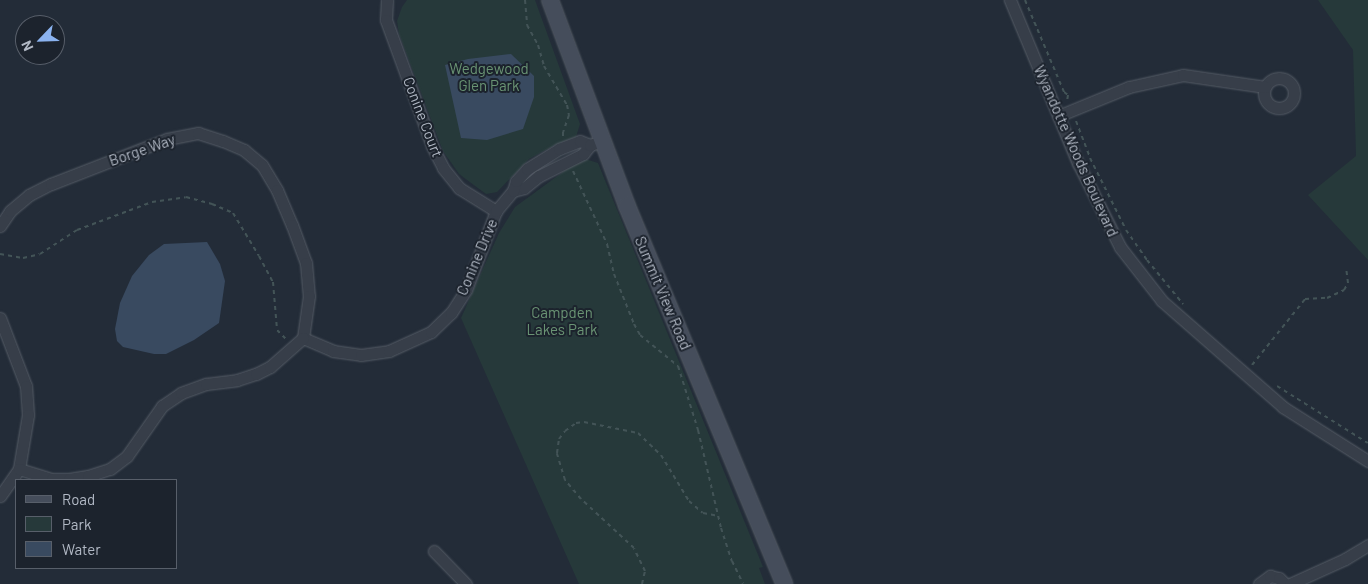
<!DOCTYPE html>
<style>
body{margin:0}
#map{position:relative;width:1368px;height:584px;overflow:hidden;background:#232c38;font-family:Barlow,sans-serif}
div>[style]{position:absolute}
.green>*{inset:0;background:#26393a}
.water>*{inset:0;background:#394a60}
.path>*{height:2px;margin-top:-1px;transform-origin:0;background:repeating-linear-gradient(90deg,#435457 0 4px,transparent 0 8px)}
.roads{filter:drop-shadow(0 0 1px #555c66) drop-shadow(0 0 1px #555c66)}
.street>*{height:11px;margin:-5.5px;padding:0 5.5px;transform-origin:5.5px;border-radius:5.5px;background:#373e49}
.street>.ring{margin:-5.5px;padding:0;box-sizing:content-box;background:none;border:11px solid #373e49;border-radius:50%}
.secondary>*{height:16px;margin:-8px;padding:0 8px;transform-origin:8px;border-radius:8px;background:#454d5b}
span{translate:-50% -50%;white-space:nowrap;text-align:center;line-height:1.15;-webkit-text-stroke:4px #1c232d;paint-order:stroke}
.park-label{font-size:15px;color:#6a9474}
.street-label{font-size:15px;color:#b2b9c5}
.legend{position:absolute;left:15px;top:479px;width:162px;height:90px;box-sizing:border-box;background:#1c232d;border:1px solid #585f6a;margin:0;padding:6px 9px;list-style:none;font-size:15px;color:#b2b9c5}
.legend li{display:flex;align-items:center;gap:10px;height:25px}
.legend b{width:25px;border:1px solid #585f6a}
.north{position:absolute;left:15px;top:15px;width:50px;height:50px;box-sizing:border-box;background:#1c232d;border:1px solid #585f6a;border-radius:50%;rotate:246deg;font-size:14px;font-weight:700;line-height:20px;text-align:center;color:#b2b9c5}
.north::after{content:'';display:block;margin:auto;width:18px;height:22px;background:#8bb3f0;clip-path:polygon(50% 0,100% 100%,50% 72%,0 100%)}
</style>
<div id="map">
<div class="green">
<i style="clip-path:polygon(407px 0,535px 0,580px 124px,576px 137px,555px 145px,529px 159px,497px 192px,486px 194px,459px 174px,443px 151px,399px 34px,397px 21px,402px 7px)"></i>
<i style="clip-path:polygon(1318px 0,1368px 0,1368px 260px,1308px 195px,1356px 156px,1353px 50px)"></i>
<i style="clip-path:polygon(582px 158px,598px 163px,763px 567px,759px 568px,765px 584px,579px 584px,461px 318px,499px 233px,515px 207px)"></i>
</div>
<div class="water">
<i style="clip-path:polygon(511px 54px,534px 76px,534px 97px,523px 129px,487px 140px,461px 138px,445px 65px,468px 59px)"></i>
<i style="clip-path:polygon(207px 242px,220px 264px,225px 281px,219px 323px,194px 340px,166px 354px,154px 354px,123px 347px,117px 341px,115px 329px,120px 303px,132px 276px,149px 255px,164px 244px)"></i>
</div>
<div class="path">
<i style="left:525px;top:0;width:25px;rotate:85deg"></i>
<i style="left:527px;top:25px;width:23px;rotate:61deg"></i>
<i style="left:538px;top:45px;width:22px;rotate:74deg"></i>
<i style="left:544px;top:66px;width:45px;rotate:59.5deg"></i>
<i style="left:567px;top:105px;width:10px;rotate:79deg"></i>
<i style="left:569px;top:115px;width:18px;rotate:109deg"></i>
<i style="left:563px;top:132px;width:6px;rotate:90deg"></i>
<i style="left:1025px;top:0;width:100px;rotate:67deg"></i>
<i style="left:1064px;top:92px;width:5px;rotate:37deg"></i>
<i style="left:1068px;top:95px;width:6px;rotate:99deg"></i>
<i style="left:1076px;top:121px;width:40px;rotate:69deg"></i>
<i style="left:1090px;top:158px;width:80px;rotate:63.4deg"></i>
<i style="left:1126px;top:230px;width:37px;rotate:55deg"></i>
<i style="left:1147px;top:260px;width:57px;rotate:50.7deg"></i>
<i style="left:573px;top:171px;width:81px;rotate:65deg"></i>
<i style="left:607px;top:244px;width:31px;rotate:77deg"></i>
<i style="left:614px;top:274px;width:54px;rotate:68.2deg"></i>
<i style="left:634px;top:324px;width:13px;rotate:61deg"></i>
<i style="left:640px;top:335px;width:49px;rotate:39.2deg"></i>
<i style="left:678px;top:366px;width:67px;rotate:72.6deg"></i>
<i style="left:698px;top:430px;width:101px;rotate:76.8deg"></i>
<i style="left:721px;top:528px;width:35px;rotate:72deg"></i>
<i style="left:732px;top:561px;width:25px;rotate:64deg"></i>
<i style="left:0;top:254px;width:23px;rotate:10deg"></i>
<i style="left:23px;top:258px;width:17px;rotate:-13deg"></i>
<i style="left:40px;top:254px;width:44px;rotate:-33deg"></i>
<i style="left:77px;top:230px;width:80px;rotate:-20.5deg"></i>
<i style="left:152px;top:202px;width:34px;rotate:-8deg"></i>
<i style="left:186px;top:197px;width:27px;rotate:15deg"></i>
<i style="left:212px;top:204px;width:23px;rotate:23deg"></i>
<i style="left:233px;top:213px;width:50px;rotate:58.8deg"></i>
<i style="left:259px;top:256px;width:30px;rotate:62deg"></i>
<i style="left:273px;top:282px;width:48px;rotate:85.2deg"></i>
<i style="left:277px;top:330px;width:13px;rotate:45deg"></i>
<i style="left:1252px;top:365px;width:85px;rotate:-51.2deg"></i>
<i style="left:1305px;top:299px;width:22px;rotate:-3deg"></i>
<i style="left:1327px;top:298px;width:19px;rotate:-25deg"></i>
<i style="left:1344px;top:290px;width:8px;rotate:-60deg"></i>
<i style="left:1348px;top:283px;width:16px;rotate:-97deg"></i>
<i style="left:1277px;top:386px;width:107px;rotate:32.1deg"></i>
<i style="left:642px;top:584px;width:13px;rotate:-77deg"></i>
<i style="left:645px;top:571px;width:25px;rotate:-116deg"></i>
<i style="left:634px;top:548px;width:72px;rotate:-137.2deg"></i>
<i style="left:581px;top:499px;width:25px;rotate:-130deg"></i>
<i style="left:565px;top:480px;width:28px;rotate:-107deg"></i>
<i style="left:557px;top:453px;width:14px;rotate:-82deg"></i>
<i style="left:559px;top:439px;width:10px;rotate:-53deg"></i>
<i style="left:565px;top:431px;width:14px;rotate:-36deg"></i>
<i style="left:576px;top:423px;width:8px;rotate:-7deg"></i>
<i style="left:584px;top:422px;width:55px;rotate:11.5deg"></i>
<i style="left:638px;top:433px;width:32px;rotate:44deg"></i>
<i style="left:661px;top:455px;width:54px;rotate:58.7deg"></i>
<i style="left:689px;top:501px;width:18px;rotate:41deg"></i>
<i style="left:703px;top:513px;width:16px;rotate:11deg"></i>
</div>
<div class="roads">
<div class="street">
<i style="left:387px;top:0;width:20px;rotate:93deg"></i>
<i style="left:386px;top:20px;width:134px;rotate:69.9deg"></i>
<i style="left:432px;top:146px;width:25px;rotate:63deg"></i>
<i style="left:443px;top:168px;width:26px;rotate:51deg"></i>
<i style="left:459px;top:188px;width:44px;rotate:31.9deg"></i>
<i style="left:1010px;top:0;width:177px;rotate:67.4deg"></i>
<i style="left:1078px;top:163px;width:94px;rotate:63.4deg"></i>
<i style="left:1120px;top:247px;width:68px;rotate:52.1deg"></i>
<i style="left:1162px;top:301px;width:161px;rotate:41.2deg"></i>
<i style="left:1283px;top:407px;width:101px;rotate:32.4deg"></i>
<i class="ring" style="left:1264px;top:78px;width:19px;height:19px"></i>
<i style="left:1058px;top:116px;width:77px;rotate:-22.2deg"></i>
<i style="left:1129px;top:87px;width:55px;rotate:-12.5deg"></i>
<i style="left:1183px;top:75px;width:83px;rotate:8.3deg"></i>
<i style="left:513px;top:191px;width:11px;rotate:-15deg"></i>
<i style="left:524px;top:188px;width:19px;rotate:-39deg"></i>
<i style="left:539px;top:176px;width:49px;rotate:-26.6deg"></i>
<i style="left:583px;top:154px;width:11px;rotate:-52deg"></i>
<i style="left:0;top:226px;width:18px;rotate:-56deg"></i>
<i style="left:10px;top:211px;width:25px;rotate:-40deg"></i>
<i style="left:29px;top:195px;width:25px;rotate:-27deg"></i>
<i style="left:51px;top:184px;width:124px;rotate:-21.2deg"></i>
<i style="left:167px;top:139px;width:32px;rotate:-11deg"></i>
<i style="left:198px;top:133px;width:26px;rotate:18deg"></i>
<i style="left:223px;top:141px;width:23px;rotate:23deg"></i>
<i style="left:244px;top:150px;width:23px;rotate:40deg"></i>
<i style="left:262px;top:165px;width:29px;rotate:59deg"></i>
<i style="left:277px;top:190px;width:38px;rotate:67deg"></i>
<i style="left:292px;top:225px;width:40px;rotate:69.8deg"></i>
<i style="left:306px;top:263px;width:33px;rotate:85deg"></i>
<i style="left:309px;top:296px;width:42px;rotate:98.1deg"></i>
<i style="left:0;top:318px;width:73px;rotate:69.1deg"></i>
<i style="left:26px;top:386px;width:29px;rotate:86deg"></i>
<i style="left:28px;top:415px;width:55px;rotate:99.5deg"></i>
<i style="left:19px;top:469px;width:33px;rotate:125deg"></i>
<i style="left:303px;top:338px;width:33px;rotate:23deg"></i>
<i style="left:333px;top:351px;width:28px;rotate:8deg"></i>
<i style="left:361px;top:355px;width:28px;rotate:-8deg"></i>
<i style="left:389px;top:351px;width:46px;rotate:-24.3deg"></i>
<i style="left:431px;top:332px;width:28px;rotate:-44deg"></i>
<i style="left:451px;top:313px;width:27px;rotate:-57deg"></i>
<i style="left:466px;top:290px;width:85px;rotate:-69.2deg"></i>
<i style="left:496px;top:211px;width:26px;rotate:-50deg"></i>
<i style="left:513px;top:191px;width:10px;rotate:-73deg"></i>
<i style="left:516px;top:181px;width:16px;rotate:-47deg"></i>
<i style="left:527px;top:169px;width:38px;rotate:-32deg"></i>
<i style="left:559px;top:149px;width:22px;rotate:-21deg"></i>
<i style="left:580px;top:141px;width:11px;rotate:22deg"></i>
<i style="left:590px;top:145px;width:13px;rotate:-18deg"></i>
<i style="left:19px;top:469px;width:34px;rotate:17deg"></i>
<i style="left:52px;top:479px;width:17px"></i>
<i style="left:69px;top:479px;width:19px;rotate:-9deg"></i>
<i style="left:88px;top:476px;width:23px;rotate:-18deg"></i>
<i style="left:110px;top:469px;width:21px;rotate:-37deg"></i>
<i style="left:127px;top:456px;width:61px;rotate:-55deg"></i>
<i style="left:162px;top:406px;width:23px;rotate:-34deg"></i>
<i style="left:181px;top:393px;width:27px;rotate:-20deg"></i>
<i style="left:206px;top:384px;width:31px;rotate:-7deg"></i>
<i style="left:237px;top:380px;width:20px;rotate:-18deg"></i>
<i style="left:256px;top:374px;width:16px;rotate:-27deg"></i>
<i style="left:270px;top:367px;width:44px;rotate:-41.3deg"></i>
<i style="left:434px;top:551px;width:46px;rotate:45.9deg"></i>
<i style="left:1259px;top:584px;width:14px;rotate:-36deg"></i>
<i style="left:1270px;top:576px;width:9px;rotate:13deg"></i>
<i style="left:1279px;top:578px;width:8px;rotate:45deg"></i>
<i style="left:1290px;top:584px;width:60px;rotate:-24.4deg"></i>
<i style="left:1345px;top:559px;width:27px;rotate:-31deg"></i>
</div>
<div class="secondary">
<i style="left:550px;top:0;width:220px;rotate:69.5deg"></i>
<i style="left:627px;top:206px;width:409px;rotate:67.4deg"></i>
</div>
</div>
<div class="park-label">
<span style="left:489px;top:77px">Wedgewood<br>Glen Park</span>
<span style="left:562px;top:321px">Campden<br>Lakes Park</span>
</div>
<div class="street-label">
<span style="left:423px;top:117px;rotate:69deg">Conine Court</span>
<span style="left:142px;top:150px;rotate:-19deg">Borge Way</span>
<span style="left:1076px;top:151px;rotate:66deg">Wyandotte Woods Boulevard</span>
<span style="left:477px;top:257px;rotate:-67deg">Conine Drive</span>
<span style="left:663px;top:293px;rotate:67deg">Summit View Road</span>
</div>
<ul class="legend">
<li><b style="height:6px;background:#454d5b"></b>Road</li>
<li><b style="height:14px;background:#26393a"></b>Park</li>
<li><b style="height:14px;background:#394a60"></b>Water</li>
</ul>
<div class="north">N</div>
</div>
